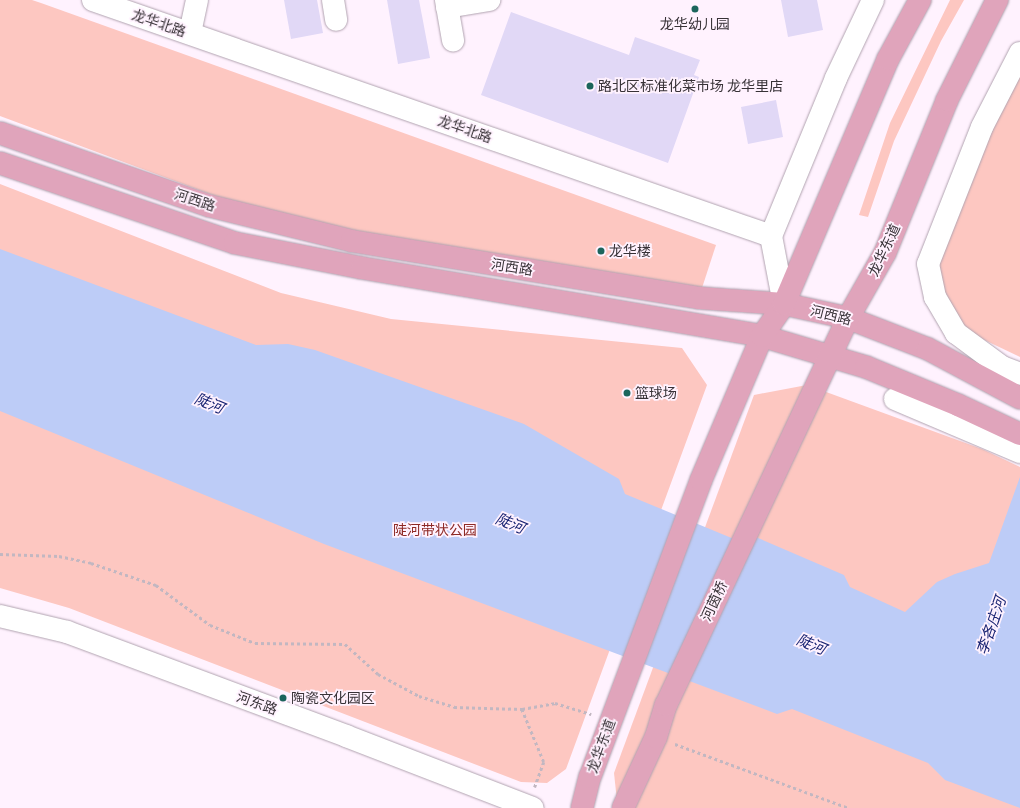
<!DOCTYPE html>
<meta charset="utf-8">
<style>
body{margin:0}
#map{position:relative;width:1020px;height:808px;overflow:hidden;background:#fff2fe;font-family:Cabin,"Noto Sans SC",sans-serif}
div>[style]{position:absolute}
.green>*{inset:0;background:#fdc7c1}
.water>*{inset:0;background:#bdccf7}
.building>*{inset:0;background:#e1d8f6}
.path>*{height:2.5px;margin-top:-1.25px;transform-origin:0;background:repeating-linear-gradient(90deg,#c2b7c1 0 3px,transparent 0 6px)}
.roads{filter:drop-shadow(0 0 1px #b1a3b0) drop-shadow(0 0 1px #b1a3b0)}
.minor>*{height:22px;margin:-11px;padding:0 11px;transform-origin:11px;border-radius:11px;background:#fff}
.major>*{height:22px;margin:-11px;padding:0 11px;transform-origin:11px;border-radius:11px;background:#e0a4bb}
.dots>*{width:11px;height:11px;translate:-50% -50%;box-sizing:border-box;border:2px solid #fff2fe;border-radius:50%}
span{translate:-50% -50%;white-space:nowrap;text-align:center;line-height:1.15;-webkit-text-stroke:3.5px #fff2fe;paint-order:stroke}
.street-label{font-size:14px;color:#383237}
.poi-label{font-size:14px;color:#383237}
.left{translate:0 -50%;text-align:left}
.park-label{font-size:14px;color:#8d2926}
.water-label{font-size:15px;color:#182372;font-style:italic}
</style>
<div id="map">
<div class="green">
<i style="clip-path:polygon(0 0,32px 0,41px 3px,716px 245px,702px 288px,373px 239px,242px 206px,0 116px)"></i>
<i style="clip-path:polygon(950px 0,964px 0,941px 41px,894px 141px,868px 217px,859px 215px,890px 123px)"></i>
<i style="clip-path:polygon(1020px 64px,1020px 357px,955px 326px,937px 268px,975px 167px)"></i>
<i style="clip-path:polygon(0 184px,281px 293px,391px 319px,682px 348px,707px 385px,566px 769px,547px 783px,521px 782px,69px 608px,0 588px)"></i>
<i style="clip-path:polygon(807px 385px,982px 449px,1020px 467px,1020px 808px,623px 808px,617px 801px,614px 773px,754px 395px)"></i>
</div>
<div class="water">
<i style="clip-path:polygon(0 249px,256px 345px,288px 344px,315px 350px,524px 424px,619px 479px,625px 494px,734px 539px,751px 535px,844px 575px,850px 587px,905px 612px,937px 582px,955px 574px,989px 563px,1020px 477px,1020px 808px,945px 780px,928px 763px,792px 709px,777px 714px,324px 544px,0 411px)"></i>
</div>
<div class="building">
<i style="clip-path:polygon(284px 0,317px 0,323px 33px,291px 39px)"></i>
<i style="clip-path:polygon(387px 0,419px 0,430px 58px,398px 64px)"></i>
<i style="clip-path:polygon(781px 0,817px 0,823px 30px,788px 37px)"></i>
<i style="clip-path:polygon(511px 12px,629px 55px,635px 37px,700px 60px,694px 75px,699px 77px,668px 163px,481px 95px)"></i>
<i style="clip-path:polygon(776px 100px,783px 137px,748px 144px,741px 107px)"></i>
</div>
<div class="path">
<i style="left:0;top:554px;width:59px;rotate:1.9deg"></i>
<i style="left:59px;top:556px;width:33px;rotate:12deg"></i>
<i style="left:91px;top:563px;width:69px;rotate:18.7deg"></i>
<i style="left:156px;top:585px;width:67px;rotate:36.5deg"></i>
<i style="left:210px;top:625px;width:48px;rotate:21.8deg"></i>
<i style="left:255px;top:643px;width:90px;rotate:0.6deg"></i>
<i style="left:345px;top:644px;width:45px;rotate:42.3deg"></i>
<i style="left:378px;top:674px;width:47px;rotate:28.2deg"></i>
<i style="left:419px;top:696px;width:37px;rotate:17deg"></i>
<i style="left:454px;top:707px;width:68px;rotate:1.7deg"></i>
<i style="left:522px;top:709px;width:34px;rotate:-10deg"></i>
<i style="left:555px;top:703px;width:38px;rotate:17deg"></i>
<i style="left:522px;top:709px;width:57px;rotate:67.5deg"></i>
<i style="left:544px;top:762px;width:27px;rotate:110deg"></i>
<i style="left:675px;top:744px;width:185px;rotate:20.2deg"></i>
</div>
<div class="roads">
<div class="minor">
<i style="left:93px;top:0;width:718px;rotate:19.19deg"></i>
<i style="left:771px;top:236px;width:69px;rotate:79.2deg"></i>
<i style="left:333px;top:0;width:20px;rotate:81deg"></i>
<i style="left:446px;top:0;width:41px;rotate:80.1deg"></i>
<i style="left:447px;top:7px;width:43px;rotate:-9.5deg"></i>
<i style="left:190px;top:33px;width:34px;rotate:-78deg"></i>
<i style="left:1020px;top:53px;width:83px;rotate:117.2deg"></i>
<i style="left:982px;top:127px;width:147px;rotate:111.5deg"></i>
<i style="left:928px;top:264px;width:34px;rotate:78deg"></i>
<i style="left:935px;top:297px;width:42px;rotate:59.7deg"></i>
<i style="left:956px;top:333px;width:57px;rotate:36.5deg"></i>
<i style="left:1002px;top:367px;width:19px;rotate:21deg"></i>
<i style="left:771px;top:236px;width:171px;rotate:-67.6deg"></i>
<i style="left:836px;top:78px;width:86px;rotate:-64.6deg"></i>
<i style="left:895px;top:399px;width:136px;rotate:23deg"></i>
<i style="left:0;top:616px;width:69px;rotate:13.4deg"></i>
<i style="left:67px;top:632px;width:298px;rotate:20.4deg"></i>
<i style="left:346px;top:736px;width:200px;rotate:21.1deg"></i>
</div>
<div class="major">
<i style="left:0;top:133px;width:222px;rotate:19.2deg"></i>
<i style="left:210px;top:206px;width:146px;rotate:13.8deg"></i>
<i style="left:352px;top:241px;width:353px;rotate:9.3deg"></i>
<i style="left:700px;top:298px;width:84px;rotate:4.1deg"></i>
<i style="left:784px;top:304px;width:66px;rotate:12.3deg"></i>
<i style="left:848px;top:318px;width:86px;rotate:21.2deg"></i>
<i style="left:928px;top:349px;width:104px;rotate:28deg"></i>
<i style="left:0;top:163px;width:248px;rotate:18.8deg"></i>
<i style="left:235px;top:243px;width:129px;rotate:11.1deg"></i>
<i style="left:362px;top:268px;width:406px;rotate:9.6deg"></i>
<i style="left:762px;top:336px;width:109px;rotate:16.6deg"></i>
<i style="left:866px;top:367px;width:100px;rotate:22.4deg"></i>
<i style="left:958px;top:405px;width:68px;rotate:25.1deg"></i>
<i style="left:582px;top:808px;width:32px;rotate:-76deg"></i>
<i style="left:590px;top:777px;width:317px;rotate:-69.5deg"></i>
<i style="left:701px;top:480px;width:156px;rotate:-67deg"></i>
<i style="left:762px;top:336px;width:39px;rotate:-55deg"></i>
<i style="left:784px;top:304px;width:266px;rotate:-67deg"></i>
<i style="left:888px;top:59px;width:67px;rotate:-61.5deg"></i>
<i style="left:623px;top:808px;width:78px;rotate:-65.1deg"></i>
<i style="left:656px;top:737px;width:34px;rotate:-73deg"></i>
<i style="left:666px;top:705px;width:428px;rotate:-64.8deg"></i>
<i style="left:848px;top:318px;width:75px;rotate:-60.4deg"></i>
<i style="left:885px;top:253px;width:165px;rotate:-67.9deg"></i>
<i style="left:947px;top:100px;width:112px;rotate:-63.4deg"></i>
</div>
</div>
<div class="dots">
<i style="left:695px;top:9px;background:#1c655c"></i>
<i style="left:590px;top:86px;background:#1c655c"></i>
<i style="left:601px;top:251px;background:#1c655c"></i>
<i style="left:627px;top:393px;background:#1c655c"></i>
<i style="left:283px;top:698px;background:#1c655c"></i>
</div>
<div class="street-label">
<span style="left:159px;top:23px;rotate:19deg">龙华北路</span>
<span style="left:465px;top:129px;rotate:19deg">龙华北路</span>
<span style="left:195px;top:200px;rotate:18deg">河西路</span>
<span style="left:884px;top:250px;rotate:-65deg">龙华东道</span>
<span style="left:512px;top:267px;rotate:9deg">河西路</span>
<span style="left:831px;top:315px;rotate:14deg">河西路</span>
<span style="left:714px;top:601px;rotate:-65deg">河茵桥</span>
<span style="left:257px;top:703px;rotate:20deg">河东路</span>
<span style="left:601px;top:746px;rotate:-70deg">龙华东道</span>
</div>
<div class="poi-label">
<span style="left:695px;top:24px">龙华幼儿园</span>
<span class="left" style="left:598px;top:86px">路北区标准化菜市场 龙华里店</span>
<span class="left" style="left:609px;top:251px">龙华楼</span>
<span class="left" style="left:635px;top:393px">篮球场</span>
<span class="left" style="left:291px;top:698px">陶瓷文化园区</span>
</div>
<div class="park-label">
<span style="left:435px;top:530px">陡河带状公园</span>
</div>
<div class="water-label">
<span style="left:209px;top:404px;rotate:22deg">陡河</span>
<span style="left:510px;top:524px;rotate:22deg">陡河</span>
<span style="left:992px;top:626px;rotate:-71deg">李各庄河</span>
<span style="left:811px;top:645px;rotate:22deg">陡河</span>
</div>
</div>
